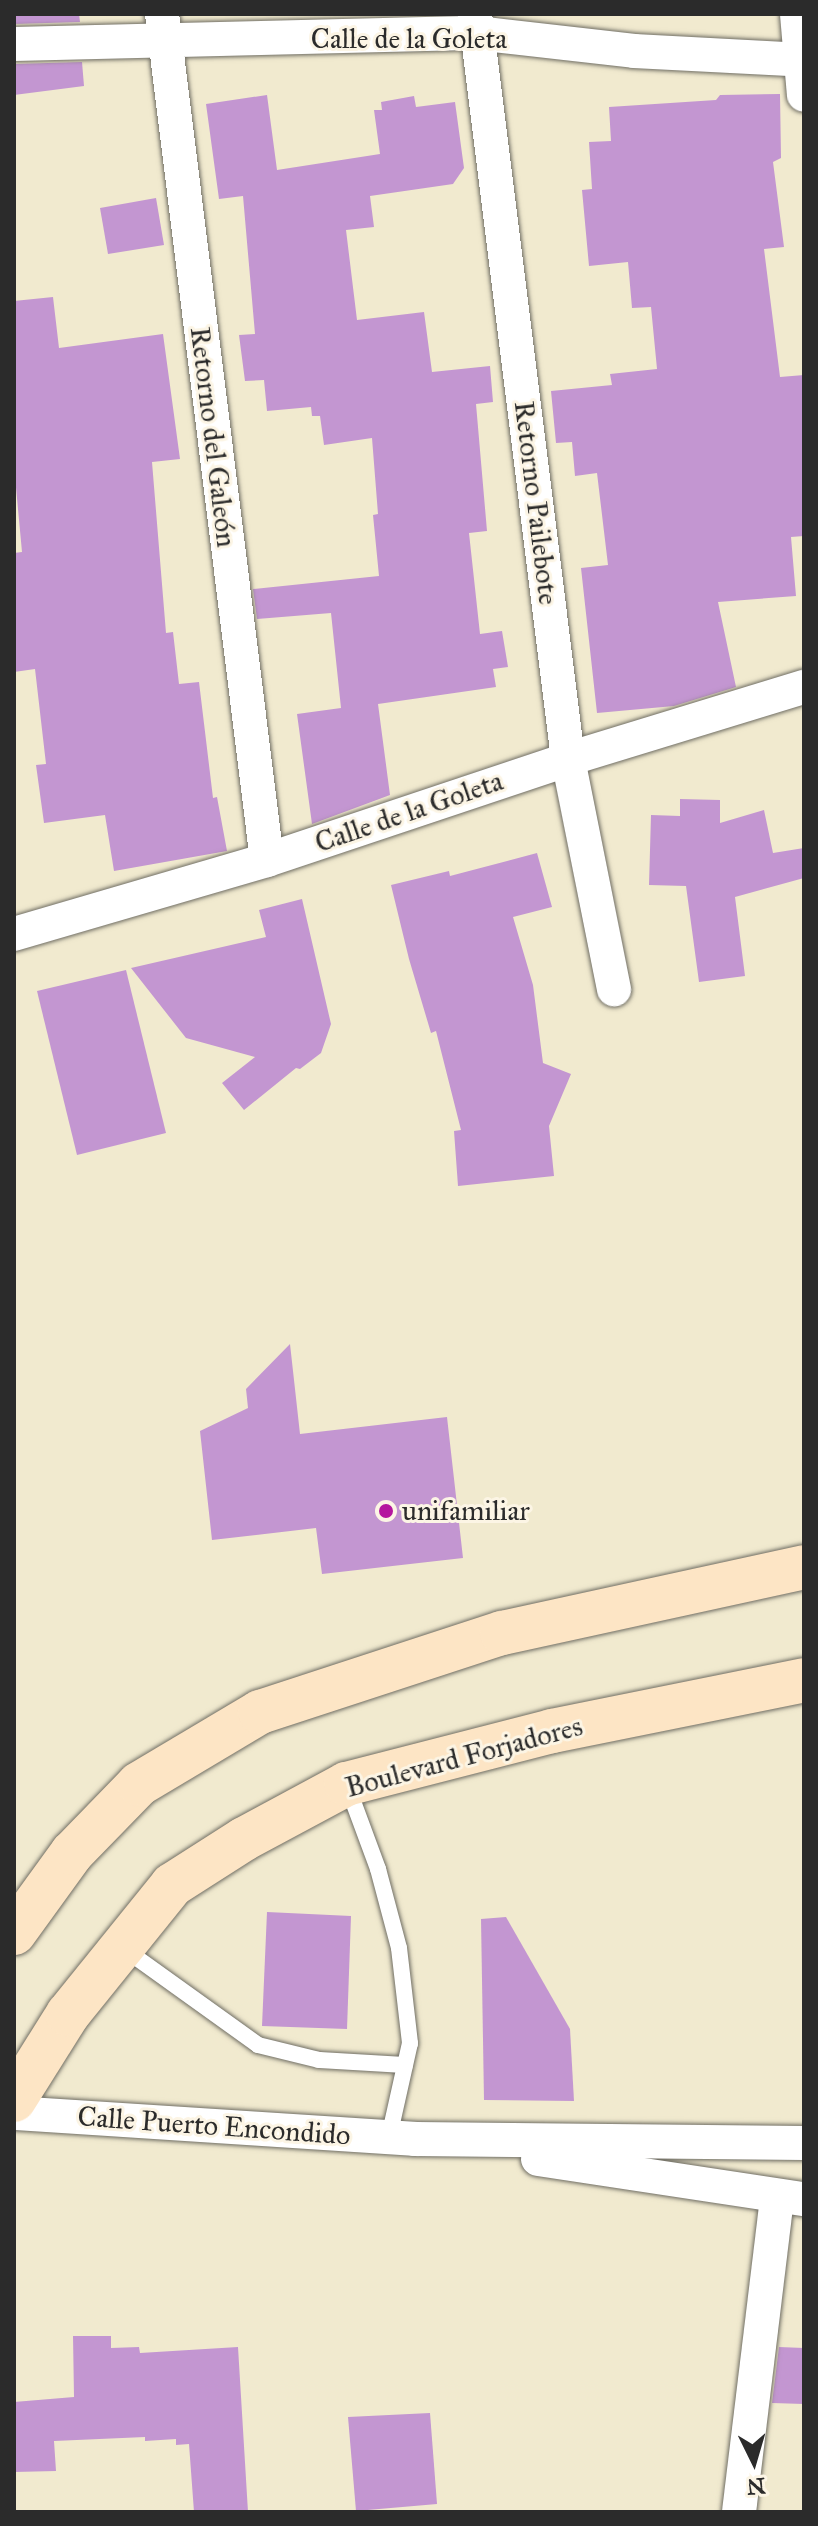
<!DOCTYPE html>
<meta charset="utf-8">
<style>
body{margin:0}
#map{position:relative;width:818px;height:2526px;overflow:hidden;background:#f1eacf;font-family:"IM FELL Great Primer",serif}
div>[style]{position:absolute}
.building>*{inset:0;background:#c396d1}
.roads{filter:drop-shadow(0 0 2px #706e64) drop-shadow(0 0 2px #706e64)}
.service>*{height:16px;margin:-8px;padding:0 8px;transform-origin:8px;border-radius:8px;background:#fff}
.minor>*{height:34px;margin:-17px;padding:0 17px;transform-origin:17px;border-radius:17px;background:#fff}
.secondary>*{height:44px;margin:-22px;padding:0 22px;transform-origin:22px;border-radius:22px;background:#fde5c5}
.dots>*{width:22px;height:22px;translate:-50% -50%;box-sizing:border-box;border:4px solid #fcf5e5;border-radius:50%}
span{translate:-50% -50%;white-space:nowrap;text-align:center;line-height:1.15;-webkit-text-stroke:6px #fcf5e5;paint-order:stroke}
.street-label{font-size:28px;color:#2b2b2b}
.poi-label{font-size:28px;color:#2b2b2b}
.left{translate:0 -50%;text-align:left}
.frame{position:absolute;inset:0;border:16px solid #2b2b2b;pointer-events:none}
.north{position:absolute;left:714px;top:2422px;width:80px;height:80px;-webkit-text-stroke:6px #fcf5e5;paint-order:stroke;rotate:175deg;font-size:22px;font-weight:700;line-height:32px;text-align:center;color:#2b2b2b}
.north::after{content:'';display:block;margin:auto;width:28px;height:36px;background:#2b2b2b;clip-path:polygon(50% 0,100% 100%,50% 72%,0 100%)}
</style>
<div id="map">
<div class="building">
<i style="clip-path:polygon(14px 14px,79px 14px,80px 22px,14px 24px)"></i>
<i style="clip-path:polygon(82px 62px,84px 86px,14px 95px,14px 64px)"></i>
<i style="clip-path:polygon(780px 94px,781px 158px,773px 162px,784px 247px,764px 249px,780px 377px,804px 375px,804px 536px,791px 537px,796px 596px,718px 602px,736px 687px,674px 706px,597px 713px,581px 568px,608px 565px,597px 473px,575px 476px,572px 442px,556px 443px,551px 391px,612px 385px,610px 374px,657px 369px,651px 307px,632px 308px,628px 262px,589px 266px,582px 190px,592px 189px,589px 142px,611px 141px,609px 107px,716px 100px,720px 95px)"></i>
<i style="clip-path:polygon(267px 95px,277px 170px,380px 154px,374px 110px,382px 110px,381px 102px,414px 96px,416px 107px,455px 102px,464px 168px,453px 184px,370px 196px,374px 227px,346px 230px,357px 320px,424px 312px,432px 372px,490px 366px,493px 402px,476px 404px,487px 531px,469px 533px,480px 634px,502px 631px,508px 667px,493px 669px,496px 687px,378px 704px,390px 795px,312px 824px,297px 714px,341px 708px,331px 613px,257px 619px,253px 589px,379px 576px,373px 515px,378px 514px,372px 438px,324px 445px,320px 416px,312px 416px,311px 407px,267px 411px,264px 380px,245px 381px,239px 335px,255px 334px,243px 196px,219px 199px,206px 104px)"></i>
<i style="clip-path:polygon(156px 198px,164px 245px,108px 254px,100px 208px)"></i>
<i style="clip-path:polygon(53px 297px,59px 348px,163px 334px,180px 459px,152px 462px,166px 633px,173px 632px,179px 684px,199px 682px,213px 798px,217px 797px,227px 851px,114px 871px,105px 815px,44px 823px,36px 765px,46px 764px,35px 669px,14px 672px,14px 553px,22px 552px,14px 466px,14px 301px)"></i>
<i style="clip-path:polygon(680px 799px,720px 800px,720px 823px,764px 810px,773px 853px,804px 848px,804px 878px,735px 897px,745px 976px,699px 982px,686px 886px,649px 885px,651px 815px,680px 816px)"></i>
<i style="clip-path:polygon(537px 853px,552px 907px,513px 917px,533px 985px,543px 1063px,571px 1074px,549px 1126px,554px 1176px,458px 1186px,454px 1131px,461px 1130px,436px 1031px,431px 1033px,409px 959px,391px 885px,449px 871px,450px 876px)"></i>
<i style="clip-path:polygon(302px 899px,331px 1024px,321px 1053px,300px 1069px,296px 1068px,244px 1110px,222px 1083px,255px 1057px,186px 1038px,131px 968px,266px 937px,259px 910px)"></i>
<i style="clip-path:polygon(126px 970px,166px 1133px,77px 1155px,37px 991px)"></i>
<i style="clip-path:polygon(290px 1344px,300px 1434px,447px 1417px,463px 1558px,322px 1574px,316px 1528px,212px 1540px,200px 1431px,248px 1408px,246px 1389px)"></i>
<i style="clip-path:polygon(267px 1912px,351px 1916px,347px 2029px,262px 2026px)"></i>
<i style="clip-path:polygon(506px 1917px,570px 2029px,574px 2101px,484px 2100px,481px 1919px)"></i>
<i style="clip-path:polygon(73px 2336px,111px 2336px,111px 2348px,139px 2347px,140px 2353px,238px 2347px,248px 2512px,194px 2512px,189px 2444px,176px 2445px,176px 2439px,145px 2441px,145px 2437px,54px 2441px,56px 2471px,14px 2472px,14px 2402px,74px 2397px)"></i>
<i style="clip-path:polygon(779px 2347px,804px 2348px,804px 2404px,772px 2403px)"></i>
<i style="clip-path:polygon(430px 2413px,437px 2504px,356px 2511px,348px 2417px)"></i>
</div>
<div class="roads">
<div class="service">
<i style="left:347px;top:1785px;width:90px;rotate:69.7deg"></i>
<i style="left:378px;top:1869px;width:82px;rotate:75.1deg"></i>
<i style="left:399px;top:1948px;width:96px;rotate:83.4deg"></i>
<i style="left:410px;top:2043px;width:96px;rotate:102.6deg"></i>
<i style="left:123px;top:1948px;width:166px;rotate:35.7deg"></i>
<i style="left:258px;top:2045px;width:63px;rotate:13.8deg"></i>
<i style="left:319px;top:2060px;width:86px;rotate:3.3deg"></i>
</div>
<div class="minor">
<i style="left:162px;top:14px;width:852px;rotate:82.93deg"></i>
<i style="left:475px;top:14px;width:751px;rotate:82.88deg"></i>
<i style="left:568px;top:759px;width:235px;rotate:78.7deg"></i>
<i style="left:797px;top:14px;width:81px;rotate:85.1deg"></i>
<i style="left:14px;top:44px;width:463px;rotate:-1.4deg"></i>
<i style="left:477px;top:33px;width:158px;rotate:6.5deg"></i>
<i style="left:634px;top:51px;width:170px;rotate:3deg"></i>
<i style="left:14px;top:934px;width:264px;rotate:-16.3deg"></i>
<i style="left:267px;top:860px;width:317px;rotate:-18.5deg"></i>
<i style="left:568px;top:759px;width:247px;rotate:-17deg"></i>
<i style="left:14px;top:2113px;width:402px;rotate:3.7deg"></i>
<i style="left:415px;top:2139px;width:389px;rotate:0.6deg"></i>
<i style="left:538px;top:2159px;width:269px;rotate:8.6deg"></i>
<i style="left:739px;top:2512px;width:318px;rotate:-83.1deg"></i>
</div>
<div class="secondary">
<i style="left:14px;top:1933px;width:99px;rotate:-54.1deg"></i>
<i style="left:72px;top:1853px;width:96px;rotate:-45.8deg"></i>
<i style="left:139px;top:1784px;width:141px;rotate:-30.8deg"></i>
<i style="left:260px;top:1712px;width:255px;rotate:-18.1deg"></i>
<i style="left:502px;top:1633px;width:309px;rotate:-12.3deg"></i>
<i style="left:14px;top:2100px;width:102px;rotate:-57.9deg"></i>
<i style="left:68px;top:2014px;width:166px;rotate:-51.1deg"></i>
<i style="left:172px;top:1885px;width:85px;rotate:-32.6deg"></i>
<i style="left:244px;top:1839px;width:116px;rotate:-28.3deg"></i>
<i style="left:346px;top:1784px;width:213px;rotate:-14.4deg"></i>
<i style="left:552px;top:1731px;width:257px;rotate:-11.4deg"></i>
</div>
</div>
<div class="dots">
<i style="left:386px;top:1511px;background:#b5179e"></i>
</div>
<div class="street-label">
<span style="left:409px;top:39px">Calle de la Goleta</span>
<span style="left:213px;top:437px;rotate:83deg">Retorno del Galeón</span>
<span style="left:536px;top:503px;rotate:83deg">Retorno Pailebote</span>
<span style="left:409px;top:812px;rotate:-19deg">Calle de la Goleta</span>
<span style="left:464px;top:1757px;rotate:-15deg">Boulevard Forjadores</span>
<span style="left:214px;top:2126px;rotate:4deg">Calle Puerto Encondido</span>
</div>
<div class="poi-label">
<span class="left" style="left:402px;top:1511px">unifamiliar</span>
</div>
<div class="frame"></div>
<div class="north">N</div>
</div>
